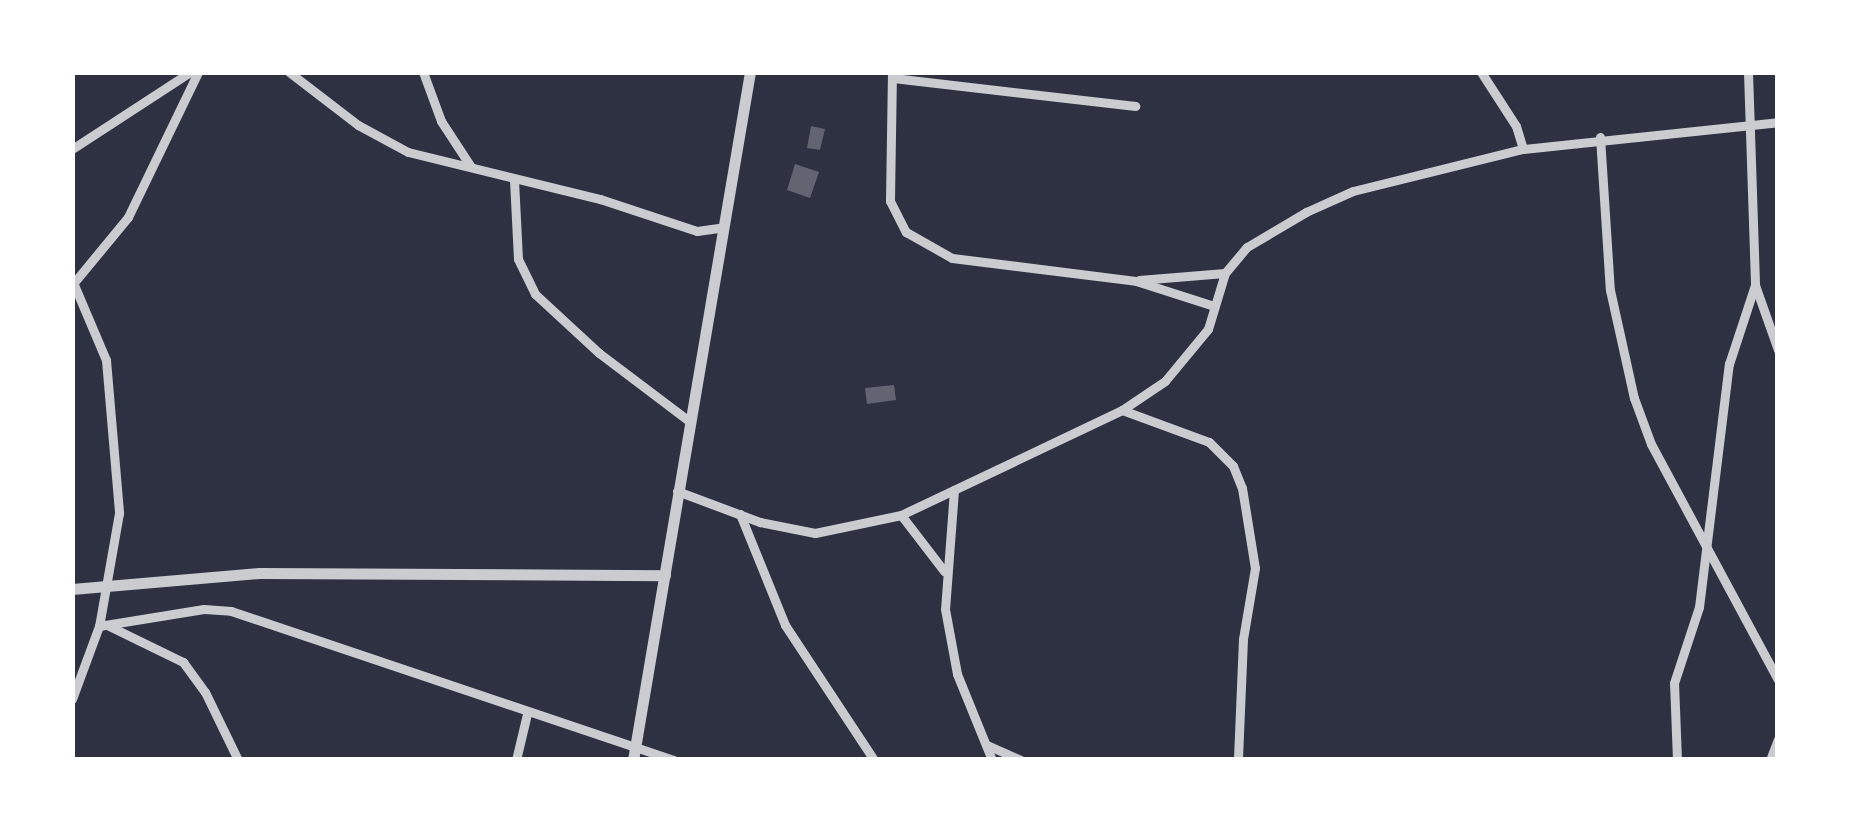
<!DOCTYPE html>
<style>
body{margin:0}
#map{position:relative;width:1850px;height:832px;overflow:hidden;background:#2d3142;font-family:Montserrat,sans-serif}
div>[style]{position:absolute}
.building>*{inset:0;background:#626471}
.minor>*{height:9px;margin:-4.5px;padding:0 4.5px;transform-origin:4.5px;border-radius:4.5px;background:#caccd0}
.tertiary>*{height:11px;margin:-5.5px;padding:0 5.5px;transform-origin:5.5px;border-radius:5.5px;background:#caccd0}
span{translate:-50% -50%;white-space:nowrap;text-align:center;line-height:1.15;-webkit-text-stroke:10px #fff;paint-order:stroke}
.frame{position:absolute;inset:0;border:75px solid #fff;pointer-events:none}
</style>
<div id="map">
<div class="building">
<i style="clip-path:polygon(811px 126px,825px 129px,820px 150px,807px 148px)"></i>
<i style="clip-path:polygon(795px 164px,819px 172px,810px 198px,787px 190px)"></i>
<i style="clip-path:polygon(894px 385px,896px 400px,867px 404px,865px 388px)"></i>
</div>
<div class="minor">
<i style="left:289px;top:72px;width:87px;rotate:37.5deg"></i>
<i style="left:358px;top:125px;width:57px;rotate:28.4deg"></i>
<i style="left:408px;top:152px;width:198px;rotate:13.8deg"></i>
<i style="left:600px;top:199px;width:102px;rotate:18.3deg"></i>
<i style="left:697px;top:231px;width:27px;rotate:-8deg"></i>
<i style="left:423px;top:72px;width:52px;rotate:69.8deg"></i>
<i style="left:441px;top:121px;width:55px;rotate:56.9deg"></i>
<i style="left:892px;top:72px;width:129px;rotate:90.9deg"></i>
<i style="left:890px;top:201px;width:35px;rotate:63deg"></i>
<i style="left:906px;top:232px;width:53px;rotate:29.5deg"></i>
<i style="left:952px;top:258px;width:185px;rotate:7.1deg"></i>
<i style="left:1136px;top:281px;width:82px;rotate:17.8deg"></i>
<i style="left:1481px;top:72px;width:64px;rotate:57.1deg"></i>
<i style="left:1516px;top:126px;width:24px;rotate:73deg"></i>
<i style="left:1748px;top:72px;width:213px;rotate:88.1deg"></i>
<i style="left:1755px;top:285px;width:69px;rotate:70.5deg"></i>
<i style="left:893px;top:78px;width:244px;rotate:6.6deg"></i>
<i style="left:1600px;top:137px;width:153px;rotate:86.3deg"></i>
<i style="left:1610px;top:290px;width:111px;rotate:77.5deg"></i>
<i style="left:1634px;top:398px;width:49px;rotate:69.7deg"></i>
<i style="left:1651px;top:444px;width:268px;rotate:61.7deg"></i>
<i style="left:72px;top:149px;width:141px;rotate:-33.1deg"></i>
<i style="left:514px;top:180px;width:79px;rotate:87.1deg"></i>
<i style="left:518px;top:259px;width:39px;rotate:64deg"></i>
<i style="left:535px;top:294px;width:87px;rotate:42.7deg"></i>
<i style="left:599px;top:353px;width:113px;rotate:37.1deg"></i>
<i style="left:72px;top:280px;width:87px;rotate:67deg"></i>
<i style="left:106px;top:360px;width:154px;rotate:85.1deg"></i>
<i style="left:119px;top:513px;width:115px;rotate:100deg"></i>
<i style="left:99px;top:626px;width:78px;rotate:110.3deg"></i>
<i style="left:1139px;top:280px;width:86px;rotate:-4.7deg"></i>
<i style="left:72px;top:285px;width:88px;rotate:-50.5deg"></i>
<i style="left:128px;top:217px;width:161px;rotate:-64.2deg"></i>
<i style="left:1122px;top:410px;width:93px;rotate:20.2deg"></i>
<i style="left:1209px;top:442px;width:34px;rotate:45deg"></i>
<i style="left:1233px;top:466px;width:24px;rotate:68deg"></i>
<i style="left:1242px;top:488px;width:81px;rotate:80.8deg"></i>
<i style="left:1255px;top:568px;width:72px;rotate:99.6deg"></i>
<i style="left:1243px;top:639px;width:121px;rotate:92.4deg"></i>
<i style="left:954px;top:490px;width:119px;rotate:94.3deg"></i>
<i style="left:945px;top:609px;width:66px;rotate:79.5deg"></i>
<i style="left:957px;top:674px;width:93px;rotate:67.9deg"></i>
<i style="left:677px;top:491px;width:89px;rotate:20.5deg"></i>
<i style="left:760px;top:522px;width:56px;rotate:11.3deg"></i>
<i style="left:815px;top:533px;width:88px;rotate:-11.8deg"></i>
<i style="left:901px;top:515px;width:245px;rotate:-25.4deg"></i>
<i style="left:1122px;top:410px;width:52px;rotate:-34deg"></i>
<i style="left:1165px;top:381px;width:67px;rotate:-50.4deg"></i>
<i style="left:1208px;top:329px;width:59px;rotate:-73.1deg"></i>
<i style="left:1225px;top:273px;width:34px;rotate:-50deg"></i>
<i style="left:1247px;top:247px;width:69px;rotate:-30.7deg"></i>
<i style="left:1306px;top:212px;width:51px;rotate:-24.1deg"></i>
<i style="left:1353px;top:191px;width:175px;rotate:-13.9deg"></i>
<i style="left:1523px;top:149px;width:256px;rotate:-6deg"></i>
<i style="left:740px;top:514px;width:120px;rotate:67.9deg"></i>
<i style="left:785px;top:625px;width:162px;rotate:56.6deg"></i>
<i style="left:901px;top:515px;width:71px;rotate:52.5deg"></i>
<i style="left:107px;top:625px;width:85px;rotate:26deg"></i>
<i style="left:183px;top:662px;width:37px;rotate:54deg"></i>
<i style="left:205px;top:692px;width:76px;rotate:64.1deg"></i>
<i style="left:99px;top:626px;width:106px;rotate:-9.2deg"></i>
<i style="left:204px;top:609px;width:27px;rotate:4deg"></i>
<i style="left:231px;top:611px;width:467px;rotate:18.6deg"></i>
<i style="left:987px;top:745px;width:37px;rotate:24deg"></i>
<i style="left:516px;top:760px;width:47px;rotate:-76.6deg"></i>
<i style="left:1677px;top:760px;width:77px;rotate:-92.2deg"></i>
<i style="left:1674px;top:683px;width:80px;rotate:-71.8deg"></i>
<i style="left:1699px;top:607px;width:245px;rotate:-83deg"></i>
<i style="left:1729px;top:364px;width:83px;rotate:-71.8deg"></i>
<i style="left:1770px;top:760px;width:22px;rotate:-69deg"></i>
</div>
<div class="tertiary">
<i style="left:72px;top:589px;width:188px;rotate:-4.9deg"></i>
<i style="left:259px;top:573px;width:406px;rotate:0.3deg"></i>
<i style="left:633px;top:760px;width:698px;rotate:-80.35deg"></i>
</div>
<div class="frame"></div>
</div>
